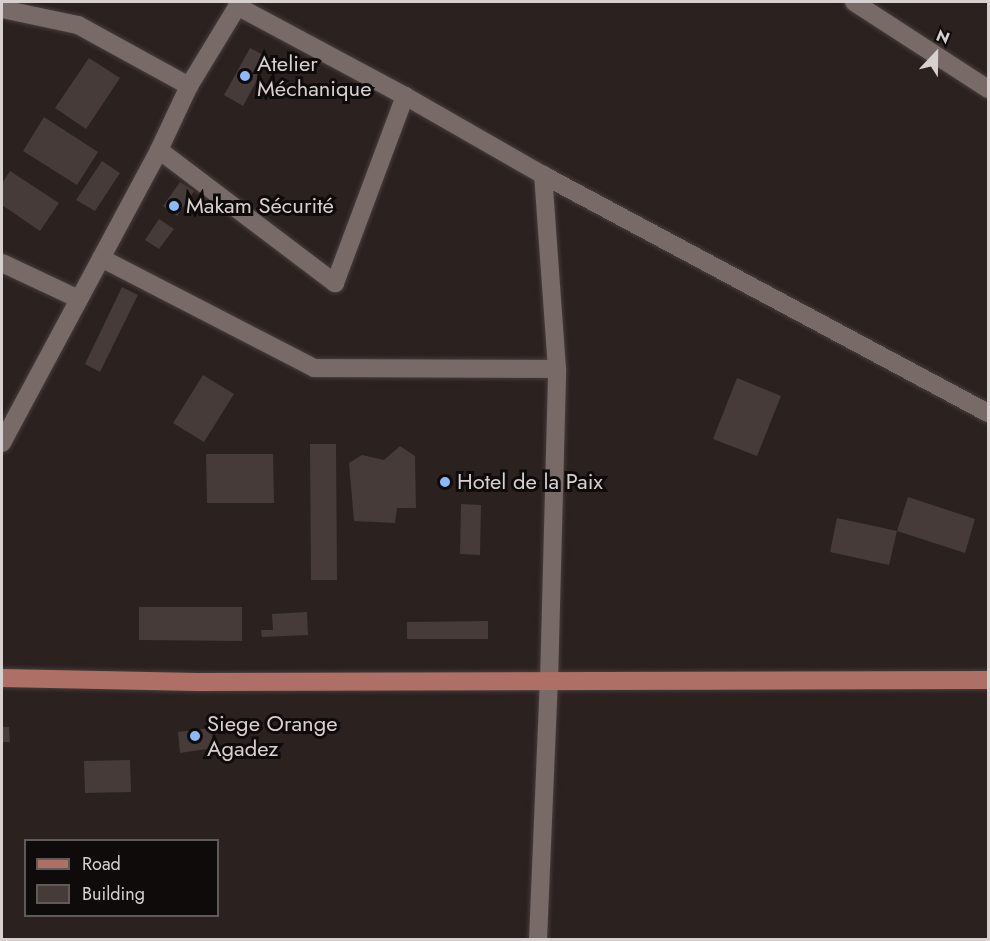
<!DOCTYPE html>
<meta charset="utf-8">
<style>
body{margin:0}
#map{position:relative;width:990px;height:941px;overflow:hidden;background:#2b211f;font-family:Jost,sans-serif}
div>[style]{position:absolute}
.building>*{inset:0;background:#463b39}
.roads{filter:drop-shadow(0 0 2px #463d3c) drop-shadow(0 0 2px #463d3c)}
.street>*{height:18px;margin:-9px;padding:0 9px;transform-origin:9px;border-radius:9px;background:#776a67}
.primary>*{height:18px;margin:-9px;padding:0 9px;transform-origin:9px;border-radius:9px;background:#ae6f66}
.dots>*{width:16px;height:16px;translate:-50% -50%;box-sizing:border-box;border:3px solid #100b0b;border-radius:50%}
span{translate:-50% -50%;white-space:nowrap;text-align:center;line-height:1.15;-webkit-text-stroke:6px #100b0b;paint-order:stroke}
.poi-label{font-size:22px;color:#d7d0cf}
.left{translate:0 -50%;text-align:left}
.frame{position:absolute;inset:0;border:3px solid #d7d0cf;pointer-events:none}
.legend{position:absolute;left:24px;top:839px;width:195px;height:78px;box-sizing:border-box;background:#100b0b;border:2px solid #605a59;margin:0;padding:8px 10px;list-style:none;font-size:18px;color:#d7d0cf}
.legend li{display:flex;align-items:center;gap:12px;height:30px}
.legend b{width:30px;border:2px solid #605a59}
.north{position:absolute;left:906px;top:24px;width:60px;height:60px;-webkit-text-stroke:4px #100b0b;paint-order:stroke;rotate:22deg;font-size:16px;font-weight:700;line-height:24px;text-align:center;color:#d7d0cf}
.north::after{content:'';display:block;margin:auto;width:21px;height:27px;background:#d7d0cf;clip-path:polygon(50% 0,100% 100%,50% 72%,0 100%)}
</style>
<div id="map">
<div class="building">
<i style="clip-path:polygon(250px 48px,269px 58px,243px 106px,224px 95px)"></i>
<i style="clip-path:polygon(89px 58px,120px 78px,86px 129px,55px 108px)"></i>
<i style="clip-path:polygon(44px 117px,98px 152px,77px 185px,23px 151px)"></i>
<i style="clip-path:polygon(102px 161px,120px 173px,95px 211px,76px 200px)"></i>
<i style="clip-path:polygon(10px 171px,59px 203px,40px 231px,2px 205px,2px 183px)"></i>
<i style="clip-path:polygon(180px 182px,194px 191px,177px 216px,163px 206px)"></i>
<i style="clip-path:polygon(159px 219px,174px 229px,159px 249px,145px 240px)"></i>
<i style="clip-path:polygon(122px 287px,138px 295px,100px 372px,85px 364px)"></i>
<i style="clip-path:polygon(203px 375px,234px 394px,204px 442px,173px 423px)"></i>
<i style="clip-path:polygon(737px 378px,781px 396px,757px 456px,713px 439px)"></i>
<i style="clip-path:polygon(310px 444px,336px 444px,337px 580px,311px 580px)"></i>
<i style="clip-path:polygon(400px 446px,415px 456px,416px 508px,397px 508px,395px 523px,354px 521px,349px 463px,362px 455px,384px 460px)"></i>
<i style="clip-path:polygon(206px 454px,273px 454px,274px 503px,207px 503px)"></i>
<i style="clip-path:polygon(908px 497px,975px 519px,965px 553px,897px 531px)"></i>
<i style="clip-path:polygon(461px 504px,481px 505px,480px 555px,460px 554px)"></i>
<i style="clip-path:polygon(837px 518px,897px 531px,889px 565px,830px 552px)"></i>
<i style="clip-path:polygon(139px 607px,242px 607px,242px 641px,139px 640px)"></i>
<i style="clip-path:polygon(307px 612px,308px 635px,262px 637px,261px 630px,273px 630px,272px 614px)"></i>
<i style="clip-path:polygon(488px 621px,488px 639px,407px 639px,407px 622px)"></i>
<i style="clip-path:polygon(2px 727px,9px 727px,10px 742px,2px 742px)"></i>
<i style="clip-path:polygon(211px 728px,214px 748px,180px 753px,178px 732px)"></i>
<i style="clip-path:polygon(130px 760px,131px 792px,85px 793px,84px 761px)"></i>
</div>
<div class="roads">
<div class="street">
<i style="left:854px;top:2px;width:160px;rotate:33deg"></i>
<i style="left:237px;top:6px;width:191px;rotate:28.2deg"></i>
<i style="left:405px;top:96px;width:159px;rotate:29.8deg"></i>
<i style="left:543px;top:175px;width:505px;rotate:28.14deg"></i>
<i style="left:2px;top:9px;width:78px;rotate:11.9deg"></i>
<i style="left:78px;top:25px;width:127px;rotate:28.8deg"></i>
<i style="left:159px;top:150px;width:221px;rotate:37.1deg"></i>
<i style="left:335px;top:283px;width:200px;rotate:-69.5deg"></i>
<i style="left:101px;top:258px;width:240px;rotate:27.3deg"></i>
<i style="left:314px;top:368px;width:243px;rotate:0.2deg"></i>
<i style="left:2px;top:263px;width:85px;rotate:25.1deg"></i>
<i style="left:2px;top:443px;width:332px;rotate:-61.8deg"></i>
<i style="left:159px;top:150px;width:71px;rotate:-64.9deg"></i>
<i style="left:189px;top:86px;width:98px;rotate:-58.7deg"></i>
<i style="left:538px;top:940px;width:258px;rotate:-87.6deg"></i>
<i style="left:549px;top:682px;width:313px;rotate:-88.5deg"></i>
<i style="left:557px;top:369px;width:195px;rotate:-94.1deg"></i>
</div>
<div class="primary">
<i style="left:2px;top:678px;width:195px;rotate:1.2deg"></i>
<i style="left:197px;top:682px;width:791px;rotate:-0.14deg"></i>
</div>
</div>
<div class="dots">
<i style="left:245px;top:76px;background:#8bb9fc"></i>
<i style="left:174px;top:206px;background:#8bb9fc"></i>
<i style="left:445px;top:482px;background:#8bb9fc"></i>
<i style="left:195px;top:736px;background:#8bb9fc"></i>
</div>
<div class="poi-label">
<span class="left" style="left:257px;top:76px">Atelier<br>Méchanique</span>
<span class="left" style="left:186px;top:206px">Makam Sécurité</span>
<span class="left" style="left:457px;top:482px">Hotel de la Paix</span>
<span class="left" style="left:207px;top:736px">Siege Orange<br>Agadez</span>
</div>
<div class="frame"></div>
<ul class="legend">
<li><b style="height:8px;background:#ae6f66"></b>Road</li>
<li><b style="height:16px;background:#463b39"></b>Building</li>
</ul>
<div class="north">N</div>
</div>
